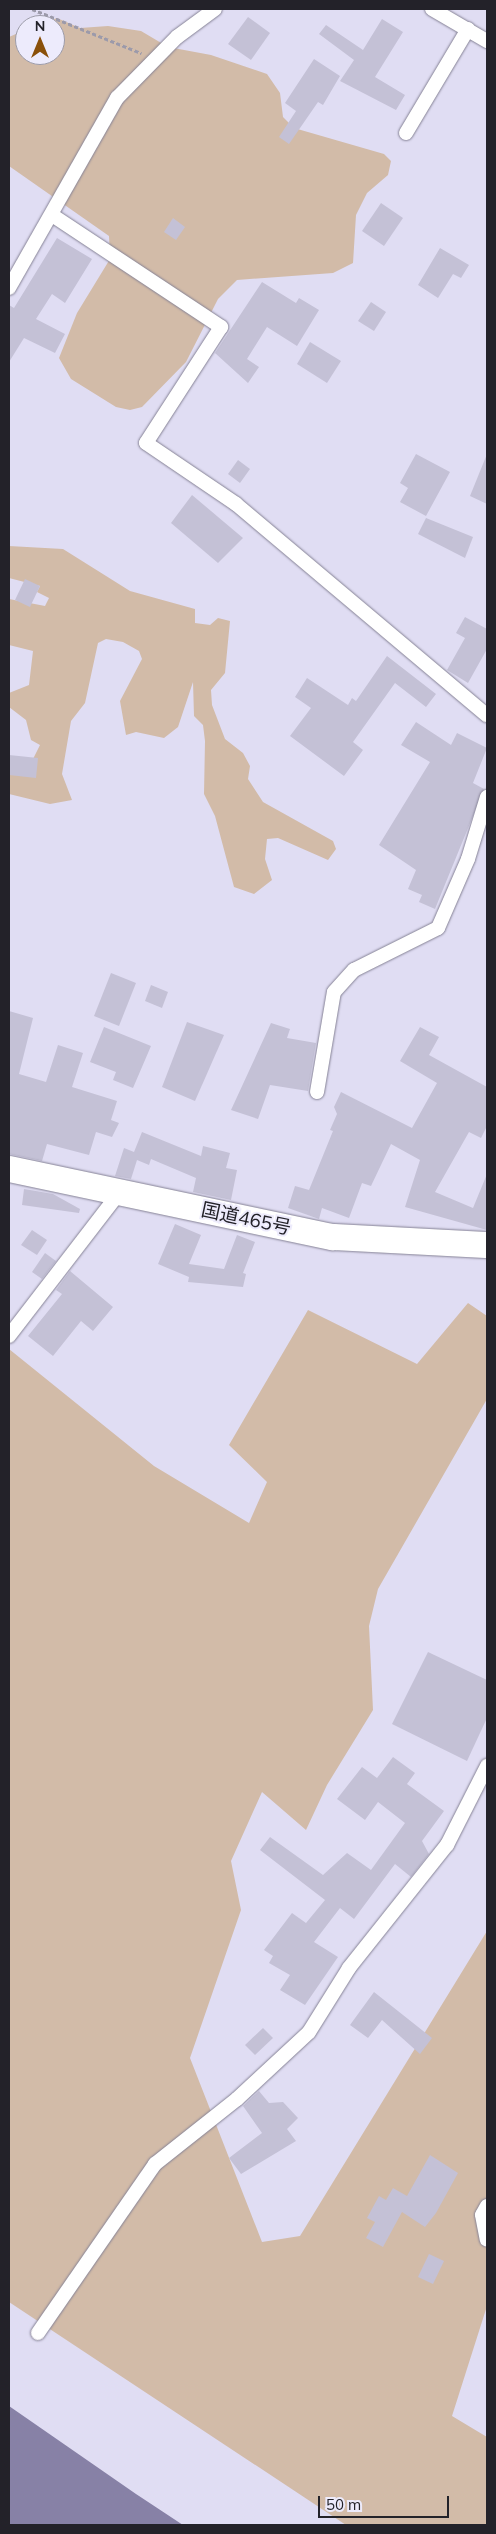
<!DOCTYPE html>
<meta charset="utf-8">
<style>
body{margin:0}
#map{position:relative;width:496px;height:2534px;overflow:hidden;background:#e0ddf3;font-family:Mulish,"Noto Sans JP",sans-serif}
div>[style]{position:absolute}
.green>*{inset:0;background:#d2bba8}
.water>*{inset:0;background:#8781a6}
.building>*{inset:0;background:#c4c1d6}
.path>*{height:3px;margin-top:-1.5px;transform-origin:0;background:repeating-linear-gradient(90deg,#9c9aaa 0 4px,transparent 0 6.5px)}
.roads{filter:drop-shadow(0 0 1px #858295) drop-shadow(0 0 1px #858295)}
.street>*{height:14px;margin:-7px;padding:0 7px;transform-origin:7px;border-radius:7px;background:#fff}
.highway>*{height:26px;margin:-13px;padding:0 13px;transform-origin:13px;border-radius:13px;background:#fff}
span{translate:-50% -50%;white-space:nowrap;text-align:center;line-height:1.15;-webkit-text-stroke:4px #edebfc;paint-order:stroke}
.street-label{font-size:19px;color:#232229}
.frame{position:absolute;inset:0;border:10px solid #232229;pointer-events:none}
.north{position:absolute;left:15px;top:15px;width:50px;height:50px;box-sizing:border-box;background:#edebfc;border:1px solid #9c9ba8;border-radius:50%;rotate:0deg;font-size:14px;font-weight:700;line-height:20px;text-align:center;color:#232229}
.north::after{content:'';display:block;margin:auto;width:18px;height:22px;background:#8a500a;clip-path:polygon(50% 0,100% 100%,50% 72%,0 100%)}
.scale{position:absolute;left:318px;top:2496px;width:131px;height:22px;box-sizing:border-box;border:2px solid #232229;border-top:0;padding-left:6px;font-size:15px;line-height:18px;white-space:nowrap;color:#232229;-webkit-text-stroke:4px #edebfc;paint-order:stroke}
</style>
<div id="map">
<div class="green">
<i style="clip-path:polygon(57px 18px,80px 28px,108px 26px,141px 31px,168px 47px,211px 55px,267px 74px,280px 93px,283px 117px,294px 128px,384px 154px,391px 161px,388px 175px,367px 193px,356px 215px,353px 263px,333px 273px,237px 280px,218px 299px,186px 362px,142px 407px,130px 410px,116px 407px,71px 379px,59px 358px,77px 313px,110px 259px,109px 236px,9px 166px,9px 37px,25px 30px,25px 55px,55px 55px,55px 25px,38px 25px)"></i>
<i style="clip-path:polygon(9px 546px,63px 549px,130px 591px,195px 609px,195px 623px,210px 625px,218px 618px,230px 621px,225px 673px,211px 690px,212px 705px,225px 739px,243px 753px,250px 766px,248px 779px,263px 802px,333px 841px,336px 849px,328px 860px,278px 838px,267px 839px,265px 859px,272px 880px,254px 894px,234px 887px,215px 816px,204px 794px,205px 741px,203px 725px,194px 716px,193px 682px,178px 727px,164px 738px,136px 732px,126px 735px,120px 701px,142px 659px,139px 651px,123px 642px,106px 639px,98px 643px,85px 703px,71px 721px,62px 774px,72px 800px,50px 804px,9px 794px,9px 770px,33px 759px,40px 745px,31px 740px,26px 720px,9px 707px,9px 693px,29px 685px,33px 651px,9px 645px,9px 599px,45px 606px,49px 598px,37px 592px,40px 586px,9px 578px)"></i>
<i style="clip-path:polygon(468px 1303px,487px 1316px,487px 1399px,378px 1589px,369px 1626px,373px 1710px,327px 1785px,306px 1830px,262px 1792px,231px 1861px,241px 1910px,190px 2058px,262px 2242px,300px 2236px,487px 1931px,487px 2306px,452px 2416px,487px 2437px,487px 2525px,346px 2525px,9px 2302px,9px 1349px,154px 1466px,249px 1523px,267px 1482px,229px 1445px,308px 1310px,417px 1364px)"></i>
</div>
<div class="water">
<i style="clip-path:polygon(9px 2406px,136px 2494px,183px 2525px,9px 2525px)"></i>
</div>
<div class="building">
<i style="clip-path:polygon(248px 17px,270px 33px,251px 60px,228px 44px)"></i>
<i style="clip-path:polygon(382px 19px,403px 32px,375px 77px,405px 95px,396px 110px,340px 81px,354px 60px,319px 34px,326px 25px,363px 50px)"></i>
<i style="clip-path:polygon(314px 59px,340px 76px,323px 105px,318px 102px,289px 144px,279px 137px,296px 111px,285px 103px)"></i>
<i style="clip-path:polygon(381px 203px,403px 218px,384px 246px,362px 231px)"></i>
<i style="clip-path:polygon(173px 218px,185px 227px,176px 240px,164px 232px)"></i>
<i style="clip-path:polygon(57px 238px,92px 259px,65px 303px,52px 294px,36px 319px,65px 334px,55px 353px,24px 338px,9px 362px,9px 305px,14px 308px)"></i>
<i style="clip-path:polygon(440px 248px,469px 265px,461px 278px,453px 274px,438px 298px,418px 285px)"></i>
<i style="clip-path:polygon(262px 282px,296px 303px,299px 298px,319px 310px,297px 346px,267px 327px,247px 359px,259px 367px,248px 383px,215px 353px)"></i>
<i style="clip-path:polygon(371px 302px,386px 312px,374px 331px,358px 321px)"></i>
<i style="clip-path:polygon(310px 342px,341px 361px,327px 383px,297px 364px)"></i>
<i style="clip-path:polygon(416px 454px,450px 472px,426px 516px,400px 502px,408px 488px,400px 483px)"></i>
<i style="clip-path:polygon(487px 454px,487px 504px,470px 496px)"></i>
<i style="clip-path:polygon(238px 460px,250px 469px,240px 483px,228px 474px)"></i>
<i style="clip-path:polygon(192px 495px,243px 538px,218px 563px,171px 523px)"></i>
<i style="clip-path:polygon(426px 518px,473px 537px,465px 558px,418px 534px)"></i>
<i style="clip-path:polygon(25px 579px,40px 586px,30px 607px,15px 600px)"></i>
<i style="clip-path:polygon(465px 617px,487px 629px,487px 649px,468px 683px,447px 670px,465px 638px,456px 633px)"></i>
<i style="clip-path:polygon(387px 656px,436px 694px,426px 707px,395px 683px,353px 742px,363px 750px,344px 776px,290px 736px,311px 708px,295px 697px,307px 678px,348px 705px,352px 698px,356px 701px)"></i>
<i style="clip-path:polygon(416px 722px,451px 745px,457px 733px,487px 748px,473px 783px,484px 789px,435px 909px,419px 902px,422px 895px,408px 889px,416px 870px,379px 845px,430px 762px,401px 745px)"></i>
<i style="clip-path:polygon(9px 755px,38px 758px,36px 778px,9px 775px)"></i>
<i style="clip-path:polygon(111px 973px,136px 983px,119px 1026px,94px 1016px)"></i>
<i style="clip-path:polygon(151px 985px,168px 992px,162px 1008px,145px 1001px)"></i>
<i style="clip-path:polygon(9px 1011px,33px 1018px,19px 1074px,46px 1082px,58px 1045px,83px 1053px,72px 1087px,117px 1101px,111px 1120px,119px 1123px,112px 1137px,96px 1132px,89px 1155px,47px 1144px,42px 1161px,9px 1154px)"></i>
<i style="clip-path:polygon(187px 1022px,224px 1035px,195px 1101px,162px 1087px)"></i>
<i style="clip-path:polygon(271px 1023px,290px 1029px,287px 1038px,316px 1043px,308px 1091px,270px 1085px,258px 1119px,231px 1110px)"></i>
<i style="clip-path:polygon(104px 1027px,151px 1046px,133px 1088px,113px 1080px,116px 1072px,90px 1062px)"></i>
<i style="clip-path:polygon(420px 1027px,439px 1037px,429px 1055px,487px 1087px,487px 1126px,481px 1138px,469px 1132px,435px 1192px,473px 1208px,487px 1174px,487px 1230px,405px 1207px,420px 1160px,391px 1144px,371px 1186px,362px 1183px,349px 1218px,322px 1208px,319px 1219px,288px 1208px,295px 1186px,309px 1190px,333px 1131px,330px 1130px,337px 1114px,334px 1107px,341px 1092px,412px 1128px,437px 1083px,400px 1061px)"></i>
<i style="clip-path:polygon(142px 1132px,201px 1156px,203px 1146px,230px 1153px,226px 1168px,237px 1170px,231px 1200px,193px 1192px,196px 1178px,151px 1159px,149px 1165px,137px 1160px,131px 1179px,115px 1176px,124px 1148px,134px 1152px)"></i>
<i style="clip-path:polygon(24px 1189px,53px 1194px,80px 1209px,79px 1213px,22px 1205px)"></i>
<i style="clip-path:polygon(175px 1224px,201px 1235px,189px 1264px,224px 1269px,237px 1235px,255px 1242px,243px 1273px,246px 1274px,243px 1287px,188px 1282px,189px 1277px,158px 1264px)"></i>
<i style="clip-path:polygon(32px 1230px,47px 1240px,37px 1255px,21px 1245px)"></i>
<i style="clip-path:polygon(45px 1253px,56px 1261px,42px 1279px,32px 1272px)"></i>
<i style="clip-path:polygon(70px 1271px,113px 1307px,93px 1331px,81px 1321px,53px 1356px,28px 1336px,62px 1294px,56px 1290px)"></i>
<i style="clip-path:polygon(428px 1652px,487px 1680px,487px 1718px,467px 1761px,392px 1724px)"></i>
<i style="clip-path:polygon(393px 1757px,415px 1773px,407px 1784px,444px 1811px,422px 1841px,429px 1854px,411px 1877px,395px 1864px,354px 1919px,340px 1908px,314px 1942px,338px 1957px,305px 2005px,280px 1990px,290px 1975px,269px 1963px,273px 1956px,264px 1950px,292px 1913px,306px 1923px,325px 1900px,260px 1850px,270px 1837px,323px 1875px,347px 1853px,371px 1870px,405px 1823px,378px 1802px,365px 1820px,337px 1799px,362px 1767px,377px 1778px)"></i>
<i style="clip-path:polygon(374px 1992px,432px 2038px,420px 2054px,382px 2020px,368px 2038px,350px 2025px)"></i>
<i style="clip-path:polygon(263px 2028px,273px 2038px,255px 2055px,245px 2045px)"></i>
<i style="clip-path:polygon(259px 2091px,269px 2103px,283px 2102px,298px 2118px,287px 2129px,296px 2141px,241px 2174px,229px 2158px,262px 2133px,243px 2106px)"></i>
<i style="clip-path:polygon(430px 2155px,458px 2173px,436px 2213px,425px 2227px,402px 2212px,383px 2247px,366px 2238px,375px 2222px,367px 2218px,379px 2196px,386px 2200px,393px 2188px,407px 2196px)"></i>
<i style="clip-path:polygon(429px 2254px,444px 2261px,433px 2284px,418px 2277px)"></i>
</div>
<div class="path">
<i style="left:32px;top:9px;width:118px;rotate:22deg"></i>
</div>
<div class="roads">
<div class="street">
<i style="left:432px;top:9px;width:64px;rotate:30.2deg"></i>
<i style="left:406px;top:133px;width:121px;rotate:-59.2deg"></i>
<i style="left:52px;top:215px;width:203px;rotate:33.5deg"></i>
<i style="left:221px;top:327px;width:138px;rotate:122.9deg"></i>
<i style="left:146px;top:443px;width:109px;rotate:34.1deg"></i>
<i style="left:236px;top:504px;width:328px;rotate:40.1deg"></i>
<i style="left:9px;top:288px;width:219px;rotate:-60.4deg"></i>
<i style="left:117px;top:98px;width:86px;rotate:-45.5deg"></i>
<i style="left:177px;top:37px;width:47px;rotate:-36.4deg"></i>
<i style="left:317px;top:1092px;width:101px;rotate:-80.4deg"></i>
<i style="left:334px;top:992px;width:30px;rotate:-48deg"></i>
<i style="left:354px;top:970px;width:94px;rotate:-26.6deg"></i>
<i style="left:438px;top:928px;width:75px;rotate:-66.5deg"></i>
<i style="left:468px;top:859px;width:65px;rotate:-73deg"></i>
<i style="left:9px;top:1336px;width:180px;rotate:-52.4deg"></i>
<i style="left:487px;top:2206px;width:10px;rotate:119deg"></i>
<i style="left:482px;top:2215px;width:25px;rotate:79deg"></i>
<i style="left:38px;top:2333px;width:206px;rotate:-55.3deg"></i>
<i style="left:155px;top:2164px;width:105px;rotate:-38.4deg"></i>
<i style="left:237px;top:2099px;width:98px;rotate:-42.9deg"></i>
<i style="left:309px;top:2032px;width:75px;rotate:-58deg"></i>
<i style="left:349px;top:1968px;width:157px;rotate:-51.5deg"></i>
<i style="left:447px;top:1845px;width:89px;rotate:-63.1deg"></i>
</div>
<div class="highway">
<i style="left:9px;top:1169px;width:331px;rotate:11.9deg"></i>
<i style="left:333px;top:1237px;width:154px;rotate:3deg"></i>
</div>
</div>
<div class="street-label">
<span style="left:246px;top:1219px;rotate:12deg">国道465号</span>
</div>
<div class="frame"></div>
<div class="north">N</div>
<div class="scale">50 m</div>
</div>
